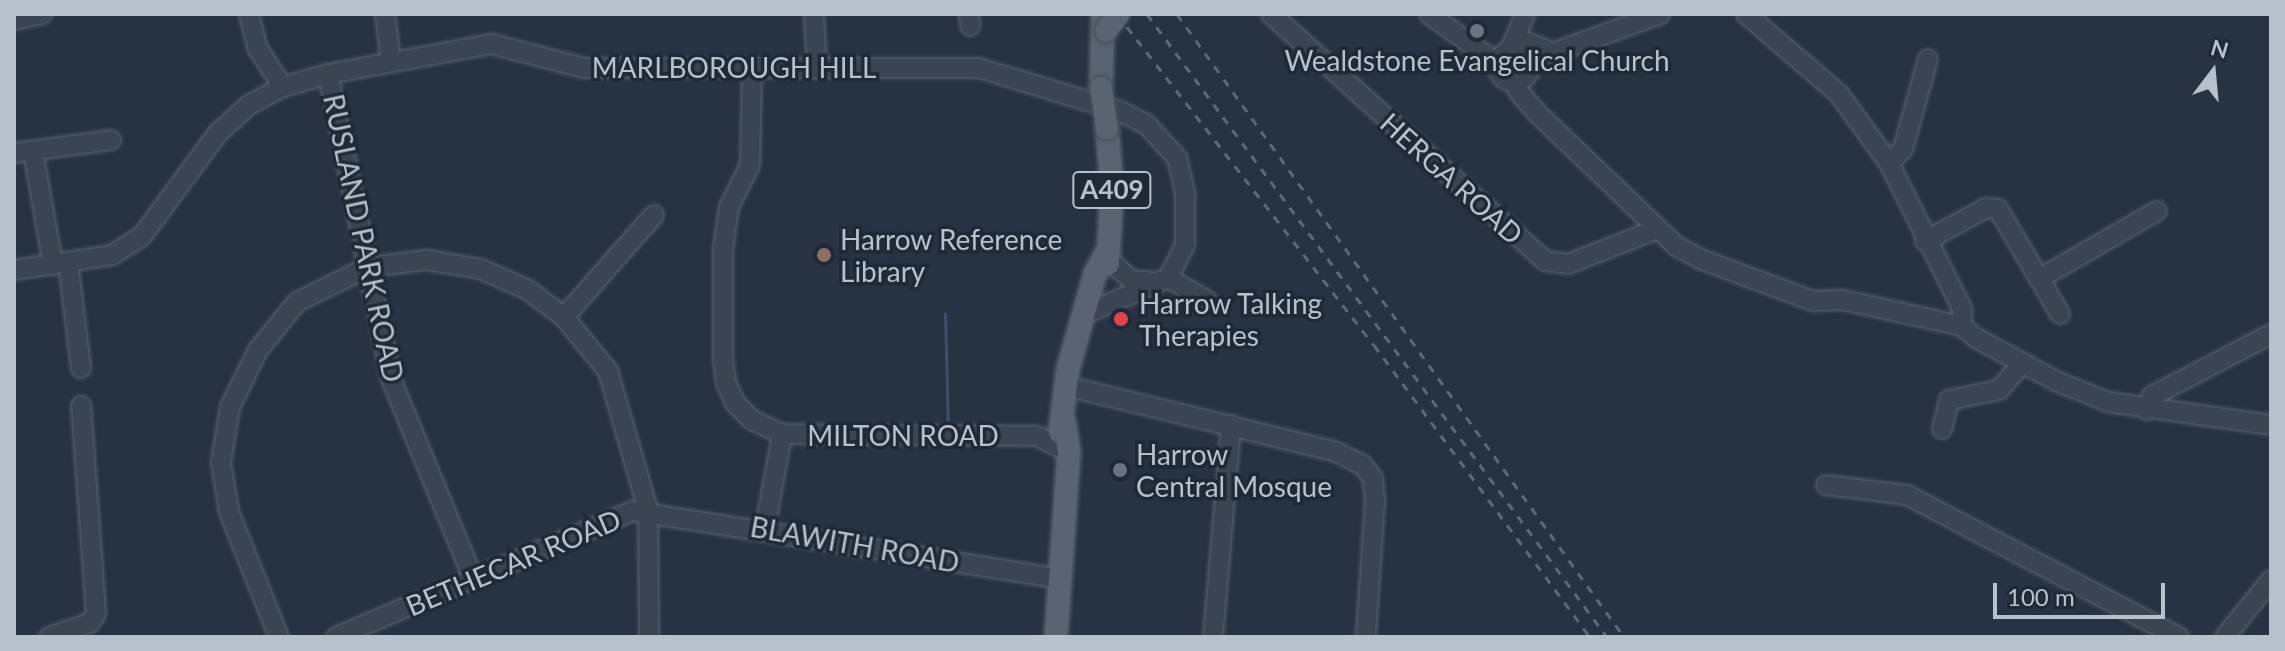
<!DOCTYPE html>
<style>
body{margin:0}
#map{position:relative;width:2285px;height:651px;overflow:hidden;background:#273242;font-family:Lato,sans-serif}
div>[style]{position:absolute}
.stream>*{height:3px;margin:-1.5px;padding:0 1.5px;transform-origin:1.5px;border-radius:1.5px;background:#3c506a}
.roads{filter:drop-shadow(0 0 2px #59626f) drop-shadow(0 0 2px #59626f)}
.minor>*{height:18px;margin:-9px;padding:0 9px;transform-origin:9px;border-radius:9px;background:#3b4452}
.minor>.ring{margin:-9px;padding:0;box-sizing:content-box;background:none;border:18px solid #3b4452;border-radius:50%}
.major>*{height:22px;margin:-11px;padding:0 11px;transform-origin:11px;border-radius:11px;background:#596371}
.rail>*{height:3px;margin-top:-1.5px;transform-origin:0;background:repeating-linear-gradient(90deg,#5d6878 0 8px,transparent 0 16px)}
.bridges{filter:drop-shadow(0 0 2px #454d5b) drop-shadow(0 0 2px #454d5b)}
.major-bridge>*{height:22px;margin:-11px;padding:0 11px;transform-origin:11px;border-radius:11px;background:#596371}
.dots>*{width:22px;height:22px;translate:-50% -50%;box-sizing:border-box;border:4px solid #1f2937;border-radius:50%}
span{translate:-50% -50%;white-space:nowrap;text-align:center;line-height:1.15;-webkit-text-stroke:7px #1f2937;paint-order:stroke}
.shield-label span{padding:2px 6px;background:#1f2937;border:2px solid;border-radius:6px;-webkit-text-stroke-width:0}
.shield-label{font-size:26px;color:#b8c0cc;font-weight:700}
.poi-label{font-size:28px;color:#b8c0cc}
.left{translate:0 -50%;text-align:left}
.street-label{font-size:28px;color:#b8c0cc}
.frame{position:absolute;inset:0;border:16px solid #b8c0cc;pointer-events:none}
.north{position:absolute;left:2173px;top:32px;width:80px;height:80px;-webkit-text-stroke:6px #1f2937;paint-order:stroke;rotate:16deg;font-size:22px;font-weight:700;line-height:32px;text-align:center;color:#b8c0cc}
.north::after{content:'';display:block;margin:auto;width:28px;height:36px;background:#b8c0cc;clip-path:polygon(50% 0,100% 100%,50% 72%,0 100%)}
.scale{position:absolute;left:1993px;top:583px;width:172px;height:36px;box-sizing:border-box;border:4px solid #b8c0cc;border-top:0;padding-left:10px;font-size:24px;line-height:28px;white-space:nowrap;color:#b8c0cc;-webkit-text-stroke:6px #1f2937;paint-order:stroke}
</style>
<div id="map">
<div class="stream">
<i style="left:945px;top:314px;width:111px;rotate:88.5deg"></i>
</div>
<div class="roads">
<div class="minor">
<i style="left:249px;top:14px;width:36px;rotate:76deg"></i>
<i style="left:258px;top:49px;width:45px;rotate:56.7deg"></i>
<i style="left:385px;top:14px;width:48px;rotate:82.9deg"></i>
<i style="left:814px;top:14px;width:55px;rotate:86.9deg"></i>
<i style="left:969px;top:14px;width:12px;rotate:85deg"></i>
<i style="left:1271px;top:14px;width:369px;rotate:42deg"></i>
<i style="left:1545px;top:261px;width:23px;rotate:7deg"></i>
<i style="left:1568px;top:264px;width:96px;rotate:-21.5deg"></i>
<i style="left:1429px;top:14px;width:85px;rotate:35.9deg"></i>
<i style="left:1746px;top:14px;width:123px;rotate:40.7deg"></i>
<i style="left:1839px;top:94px;width:85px;rotate:54.1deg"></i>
<i style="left:1889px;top:163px;width:162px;rotate:63.3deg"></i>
<i style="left:1962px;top:308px;width:18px;rotate:90deg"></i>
<i style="left:1962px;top:326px;width:18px;rotate:41deg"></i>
<i style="left:1976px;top:338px;width:91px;rotate:28.3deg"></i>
<i style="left:2056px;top:381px;width:56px;rotate:22deg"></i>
<i style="left:2108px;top:402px;width:165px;rotate:8deg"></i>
<i style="left:14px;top:20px;width:29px;rotate:-12deg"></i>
<i style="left:1524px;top:41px;width:31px;rotate:22deg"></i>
<i style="left:1553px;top:53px;width:114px;rotate:-20deg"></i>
<i style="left:1510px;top:50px;width:39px;rotate:-67deg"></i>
<i class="ring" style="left:1498px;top:50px;width:14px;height:14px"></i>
<i style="left:752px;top:71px;width:94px;rotate:91.2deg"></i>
<i style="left:750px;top:165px;width:47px;rotate:116.6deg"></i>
<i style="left:729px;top:207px;width:42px;rotate:98.1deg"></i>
<i style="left:723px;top:249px;width:110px;rotate:90deg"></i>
<i style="left:723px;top:359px;width:24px;rotate:83deg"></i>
<i style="left:726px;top:383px;width:23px;rotate:65deg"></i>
<i style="left:736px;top:404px;width:23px;rotate:45deg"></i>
<i style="left:752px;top:420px;width:33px;rotate:25deg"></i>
<i style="left:782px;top:434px;width:255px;rotate:0.4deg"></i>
<i style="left:1037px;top:436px;width:27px;rotate:27deg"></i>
<i style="left:328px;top:74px;width:311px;rotate:78.3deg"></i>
<i style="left:391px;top:379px;width:217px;rotate:67.6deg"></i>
<i style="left:1517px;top:81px;width:10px;rotate:84deg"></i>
<i style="left:1518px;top:91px;width:29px;rotate:49deg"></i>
<i style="left:1537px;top:113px;width:192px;rotate:43.7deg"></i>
<i style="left:1676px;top:246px;width:27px;rotate:28deg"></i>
<i style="left:1700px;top:259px;width:121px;rotate:20.4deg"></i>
<i style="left:1813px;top:301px;width:30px;rotate:-2deg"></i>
<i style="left:1843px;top:300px;width:122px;rotate:12.3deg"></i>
<i style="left:33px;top:151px;width:116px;rotate:80deg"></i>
<i style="left:14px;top:153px;width:98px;rotate:-7.6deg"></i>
<i style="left:1889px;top:163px;width:20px;rotate:-45deg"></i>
<i style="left:1903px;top:149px;width:93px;rotate:-74.5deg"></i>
<i style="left:1925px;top:241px;width:69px;rotate:-28.4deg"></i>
<i style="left:1986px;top:208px;width:12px;rotate:5deg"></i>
<i style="left:1998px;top:209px;width:122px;rotate:59.4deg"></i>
<i style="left:1109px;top:260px;width:30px;rotate:42deg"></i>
<i style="left:1131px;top:280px;width:22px;rotate:5deg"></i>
<i style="left:68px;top:262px;width:107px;rotate:83deg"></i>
<i style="left:14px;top:270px;width:99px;rotate:-8.7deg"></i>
<i style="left:112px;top:255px;width:36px;rotate:-32deg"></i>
<i style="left:142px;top:236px;width:128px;rotate:-53.6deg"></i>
<i style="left:218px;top:133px;width:42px;rotate:-42.1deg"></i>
<i style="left:249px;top:105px;width:38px;rotate:-28deg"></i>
<i style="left:283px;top:87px;width:47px;rotate:-16.1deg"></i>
<i style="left:328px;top:74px;width:167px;rotate:-10.4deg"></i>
<i style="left:492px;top:44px;width:95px;rotate:14.6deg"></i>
<i style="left:584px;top:68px;width:395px"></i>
<i style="left:979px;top:68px;width:147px;rotate:17deg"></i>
<i style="left:1120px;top:111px;width:30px;rotate:27deg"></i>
<i style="left:1147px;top:125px;width:45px;rotate:47.7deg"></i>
<i style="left:1177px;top:158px;width:37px;rotate:77deg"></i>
<i style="left:1185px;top:194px;width:51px;rotate:90deg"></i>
<i style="left:1185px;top:245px;width:37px;rotate:117deg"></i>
<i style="left:1168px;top:278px;width:83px;rotate:156.5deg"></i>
<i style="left:1168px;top:278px;width:46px;rotate:29.9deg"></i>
<i style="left:2039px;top:279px;width:136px;rotate:-30deg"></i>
<i style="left:564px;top:317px;width:136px;rotate:-48.6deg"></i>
<i style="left:1066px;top:386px;width:278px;rotate:13.7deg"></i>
<i style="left:1336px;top:452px;width:30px;rotate:26deg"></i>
<i style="left:1363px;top:465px;width:17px;rotate:54deg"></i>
<i style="left:1373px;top:479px;width:21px;rotate:85deg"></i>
<i style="left:1375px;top:500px;width:137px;rotate:93.8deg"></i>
<i style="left:2147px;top:410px;width:15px;rotate:-70deg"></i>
<i style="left:2152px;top:396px;width:134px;rotate:-27.5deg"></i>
<i style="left:1942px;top:429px;width:30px;rotate:-76deg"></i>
<i style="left:1949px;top:400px;width:51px;rotate:-11.3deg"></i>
<i style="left:1999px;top:390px;width:35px;rotate:-49deg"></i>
<i style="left:1826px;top:485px;width:82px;rotate:7deg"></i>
<i style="left:1907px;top:495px;width:307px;rotate:27.6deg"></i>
<i style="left:765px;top:528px;width:96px;rotate:-79.7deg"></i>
<i style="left:49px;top:637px;width:43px;rotate:-18.9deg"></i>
<i style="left:90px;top:623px;width:12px;rotate:-59deg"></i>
<i style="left:96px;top:613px;width:208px;rotate:-94.1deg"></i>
<i style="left:279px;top:637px;width:135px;rotate:-111.8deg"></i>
<i style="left:229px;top:512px;width:51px;rotate:-99.1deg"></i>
<i style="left:221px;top:462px;width:56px;rotate:-80.7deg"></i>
<i style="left:230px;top:407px;width:64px;rotate:-63.8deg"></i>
<i style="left:258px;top:350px;width:62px;rotate:-50.9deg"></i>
<i style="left:297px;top:302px;width:79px;rotate:-26.2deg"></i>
<i style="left:368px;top:267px;width:59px;rotate:-6.8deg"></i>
<i style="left:427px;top:260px;width:55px;rotate:9.5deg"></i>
<i style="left:481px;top:269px;width:51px;rotate:24.1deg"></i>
<i style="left:528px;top:290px;width:45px;rotate:36.9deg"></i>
<i style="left:564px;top:317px;width:70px;rotate:50.8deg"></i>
<i style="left:608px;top:371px;width:145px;rotate:73.9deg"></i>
<i style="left:648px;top:510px;width:127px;rotate:89.5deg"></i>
<i style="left:336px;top:637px;width:323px;rotate:-23deg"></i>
<i style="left:633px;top:511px;width:434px;rotate:9deg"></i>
<i style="left:1213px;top:637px;width:213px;rotate:-85.1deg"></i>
<i style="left:2225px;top:637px;width:73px;rotate:-51.1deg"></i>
</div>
<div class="major">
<i style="left:1101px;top:88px;width:74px;rotate:-88.5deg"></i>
<i style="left:1107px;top:129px;width:58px;rotate:85.1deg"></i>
<i style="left:1112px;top:187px;width:77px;rotate:93deg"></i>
<i style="left:1060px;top:432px;width:64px;rotate:-82.8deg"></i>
<i style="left:1068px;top:369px;width:99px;rotate:-74.1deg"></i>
<i style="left:1095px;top:274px;width:27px;rotate:-62deg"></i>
<i style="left:1056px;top:637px;width:185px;rotate:-86deg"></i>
<i style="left:1069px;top:452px;width:31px;rotate:-99deg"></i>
</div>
</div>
<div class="rail">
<i style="left:1117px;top:14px;width:419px;rotate:52.2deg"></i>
<i style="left:1374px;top:345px;width:363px;rotate:53.5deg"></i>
<i style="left:1147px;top:14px;width:774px;rotate:53.56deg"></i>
<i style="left:1177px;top:14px;width:767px;rotate:54.34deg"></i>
</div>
<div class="bridges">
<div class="major-bridge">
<i style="left:1106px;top:31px;width:21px;rotate:-53deg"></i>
<i style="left:1101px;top:88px;width:41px;rotate:81.7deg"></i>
</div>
</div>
<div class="dots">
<i style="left:1477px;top:31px;background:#6b7280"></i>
<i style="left:824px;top:255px;background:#8d6e63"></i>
<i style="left:1121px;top:319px;background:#e0444e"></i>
<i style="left:1120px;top:470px;background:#6b7280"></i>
</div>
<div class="shield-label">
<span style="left:1112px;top:190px">A409</span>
</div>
<div class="poi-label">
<span style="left:1477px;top:60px">Wealdstone Evangelical Church</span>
<span class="left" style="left:840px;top:255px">Harrow Reference<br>Library</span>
<span class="left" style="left:1139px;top:319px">Harrow Talking<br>Therapies</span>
<span class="left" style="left:1136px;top:470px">Harrow<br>Central Mosque</span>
</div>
<div class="street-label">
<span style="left:734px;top:67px">MARLBOROUGH HILL</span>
<span style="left:1452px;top:178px;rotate:42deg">HERGA ROAD</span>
<span style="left:364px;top:238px;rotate:78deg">RUSLAND PARK ROAD</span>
<span style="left:903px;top:435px">MILTON ROAD</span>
<span style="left:855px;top:544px;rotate:10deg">BLAWITH ROAD</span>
<span style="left:513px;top:562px;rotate:-23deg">BETHECAR ROAD</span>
</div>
<div class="frame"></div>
<div class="north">N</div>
<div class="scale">100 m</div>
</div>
